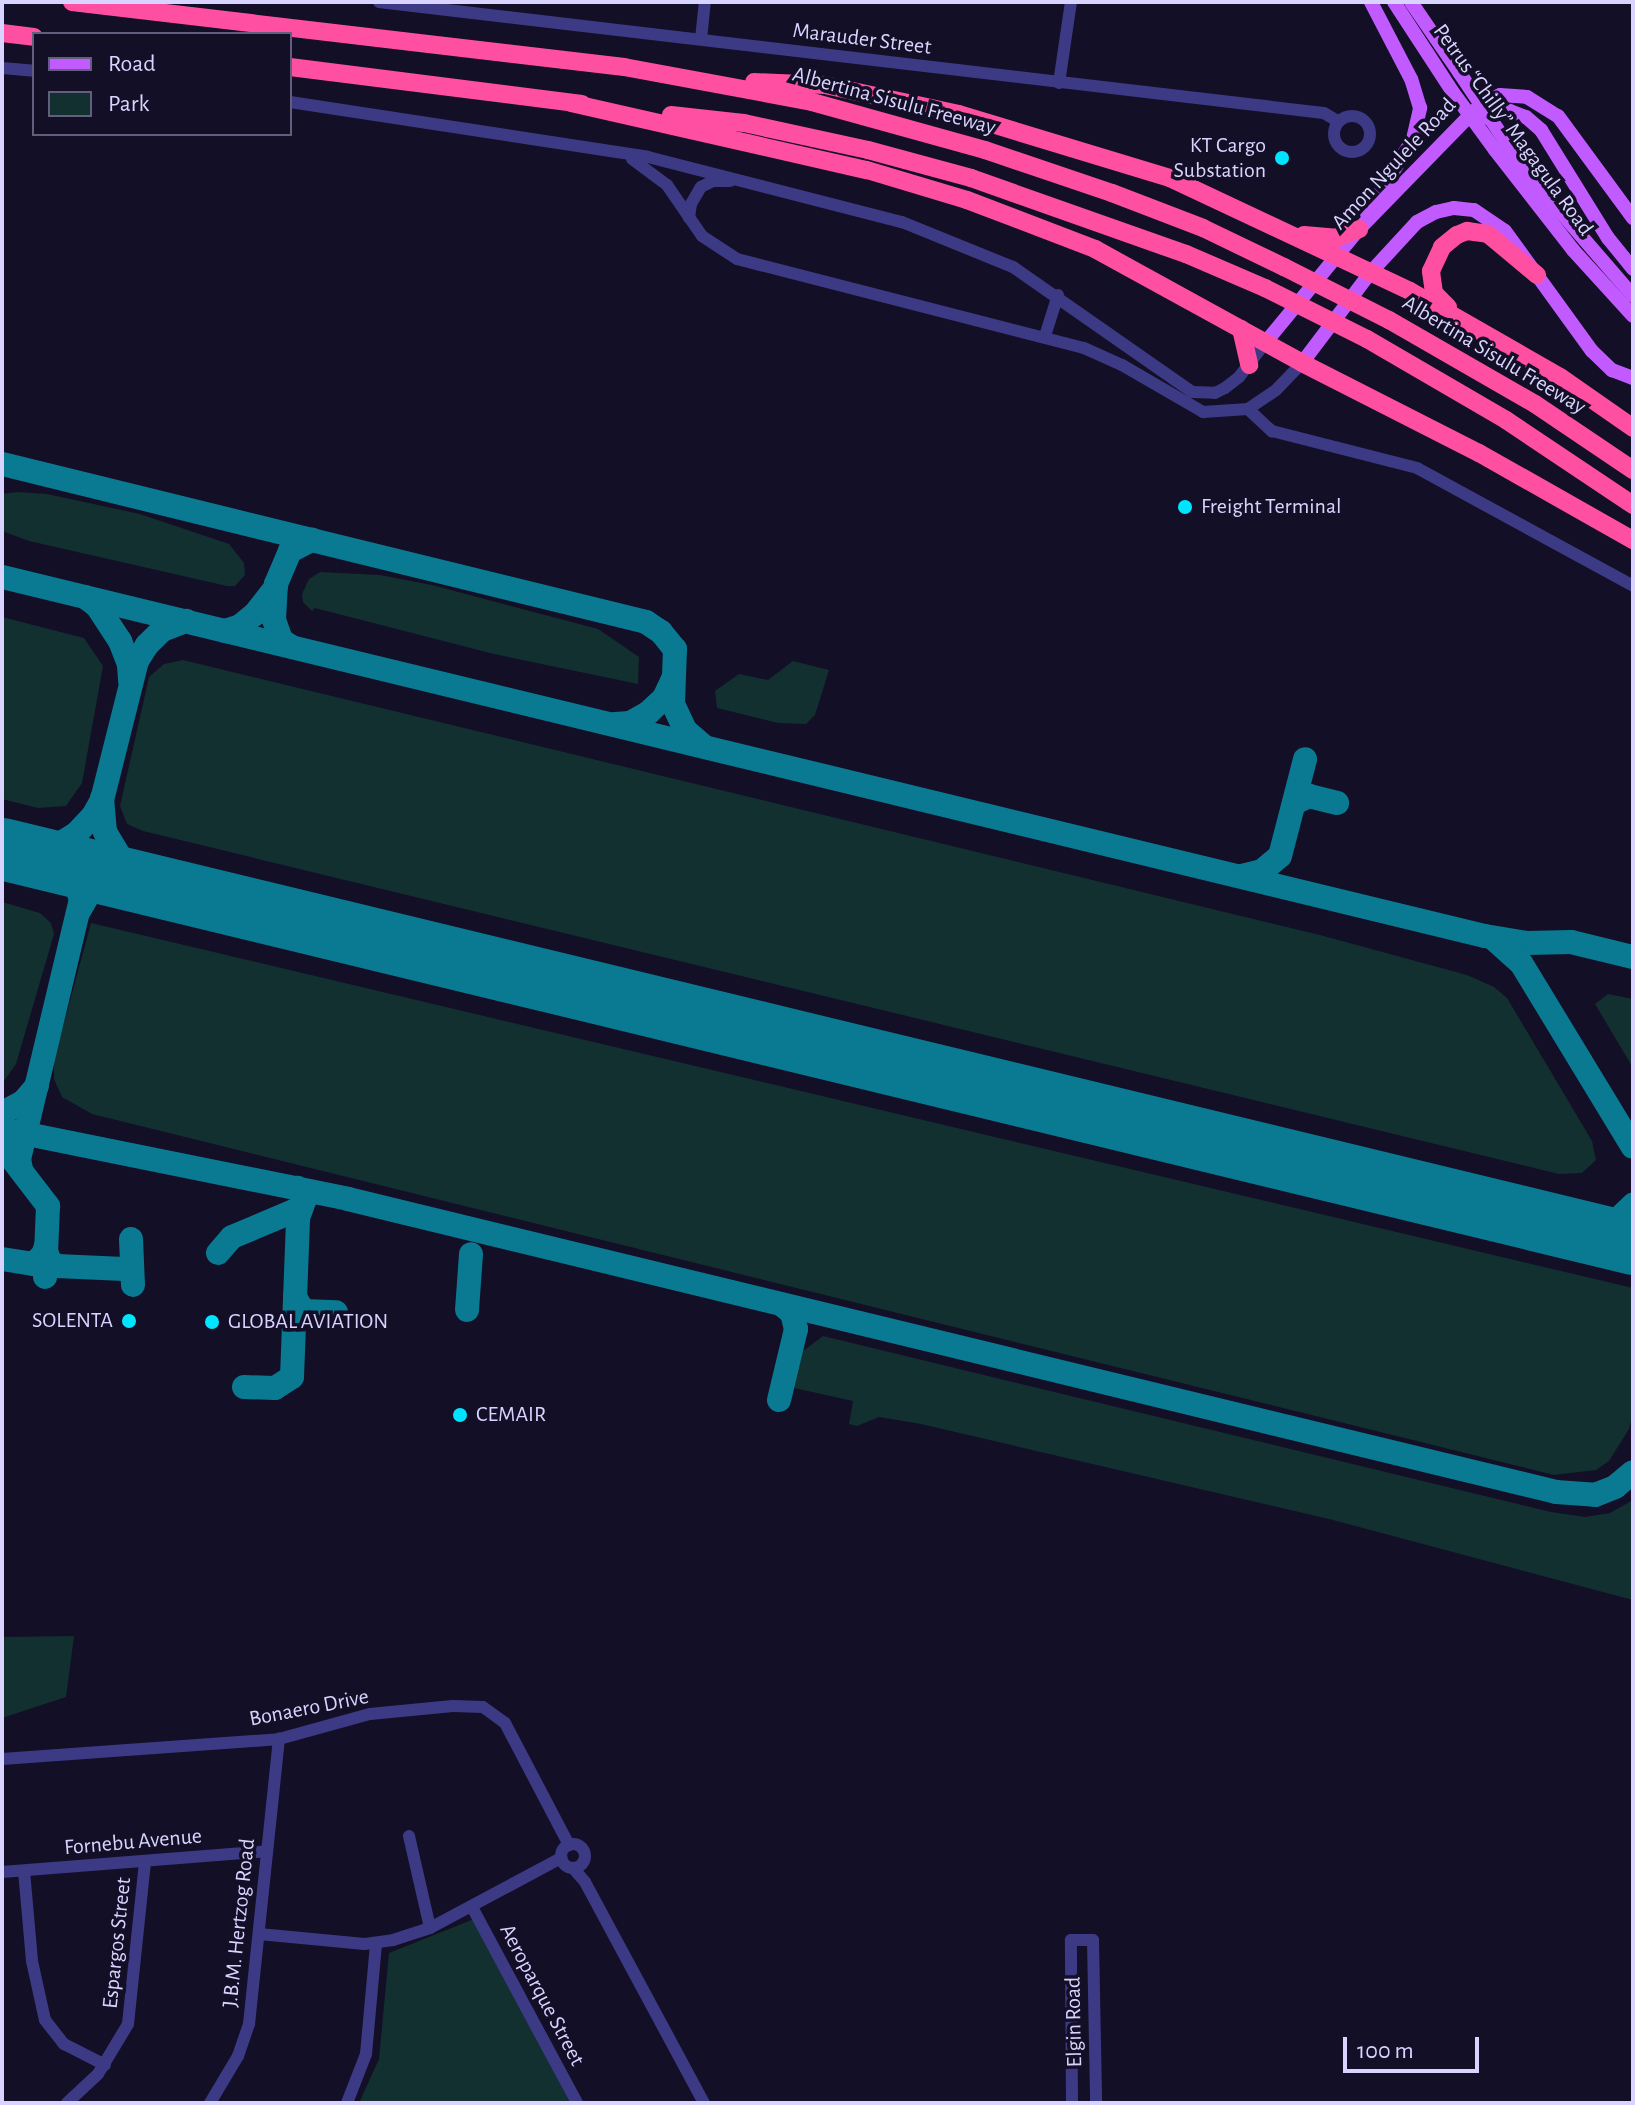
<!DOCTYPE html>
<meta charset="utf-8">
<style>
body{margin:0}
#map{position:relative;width:1635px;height:2105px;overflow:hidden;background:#130f26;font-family:"Alegreya Sans",sans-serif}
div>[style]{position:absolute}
.green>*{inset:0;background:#12302f}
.taxiway>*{height:24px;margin:-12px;padding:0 12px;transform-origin:12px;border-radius:12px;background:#0a7a92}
.runway>*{height:62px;margin:-31px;padding:0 31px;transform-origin:31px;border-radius:31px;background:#0a7a92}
.minor>*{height:12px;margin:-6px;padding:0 6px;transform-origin:6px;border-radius:6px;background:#3d3a85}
.minor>.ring{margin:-6px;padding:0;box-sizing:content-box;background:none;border:12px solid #3d3a85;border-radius:50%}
.major>*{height:14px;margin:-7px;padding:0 7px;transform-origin:7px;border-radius:7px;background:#c25bff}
.highway>*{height:18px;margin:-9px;padding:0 9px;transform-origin:9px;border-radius:9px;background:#ff4fa3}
.major-bridge>*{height:14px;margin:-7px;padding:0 7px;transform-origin:7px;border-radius:7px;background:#c25bff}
.highway-bridge>*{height:18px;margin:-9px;padding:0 9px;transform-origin:9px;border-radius:9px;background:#ff4fa3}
.dots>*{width:22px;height:22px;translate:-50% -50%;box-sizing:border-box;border:4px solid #130f26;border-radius:50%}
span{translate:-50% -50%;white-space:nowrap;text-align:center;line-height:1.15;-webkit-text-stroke:7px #130f26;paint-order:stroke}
.street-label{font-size:22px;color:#d9d4ff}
.poi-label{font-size:22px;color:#d9d4ff}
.right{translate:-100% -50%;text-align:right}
.left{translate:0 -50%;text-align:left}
.frame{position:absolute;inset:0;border:4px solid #d9d4ff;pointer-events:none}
.legend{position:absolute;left:32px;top:32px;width:260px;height:104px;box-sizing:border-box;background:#130f26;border:2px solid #625e7d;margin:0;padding:10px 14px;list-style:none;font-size:24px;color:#d9d4ff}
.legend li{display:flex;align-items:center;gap:16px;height:40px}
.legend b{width:40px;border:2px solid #625e7d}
.scale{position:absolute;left:1343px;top:2037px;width:136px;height:36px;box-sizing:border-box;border:4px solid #d9d4ff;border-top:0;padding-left:10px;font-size:24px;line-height:28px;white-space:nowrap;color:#d9d4ff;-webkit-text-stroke:6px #130f26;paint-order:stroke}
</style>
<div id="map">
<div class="green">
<i style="clip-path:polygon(18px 492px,47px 494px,140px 514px,229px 544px,244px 563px,245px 575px,235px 586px,227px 586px,29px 541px,2px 531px,2px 494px)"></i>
<i style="clip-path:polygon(320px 572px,380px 575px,432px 585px,598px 629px,639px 657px,638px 684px,494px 654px,315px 608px,312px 611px,303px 602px,302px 594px,309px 579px)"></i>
<i style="clip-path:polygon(2px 617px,84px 638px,103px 666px,82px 783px,66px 806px,38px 808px,2px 799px)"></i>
<i style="clip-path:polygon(183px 660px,1320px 935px,1467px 975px,1494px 987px,1507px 998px,1592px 1141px,1596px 1160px,1582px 1173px,1559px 1174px,143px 831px,127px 824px,120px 806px,149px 677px,164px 664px)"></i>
<i style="clip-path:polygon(793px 661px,829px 670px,815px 715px,806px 724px,778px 723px,717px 708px,715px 691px,739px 674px,768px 680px)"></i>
<i style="clip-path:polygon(2px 902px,40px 913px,51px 923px,54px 934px,16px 1064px,2px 1084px)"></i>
<i style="clip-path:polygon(91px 923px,1633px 1288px,1633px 1413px,1629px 1429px,1609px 1461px,1596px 1470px,1554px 1475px,92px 1114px,62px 1097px,54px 1079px,54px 1060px)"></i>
<i style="clip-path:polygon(1608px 994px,1633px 999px,1633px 1068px,1595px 1004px)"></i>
<i style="clip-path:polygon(823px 1336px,1551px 1512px,1585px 1517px,1610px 1513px,1633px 1500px,1633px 1600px,1333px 1520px,921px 1424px,879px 1417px,857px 1426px,849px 1424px,853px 1401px,794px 1388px,803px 1351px)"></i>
<i style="clip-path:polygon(74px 1636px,66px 1697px,2px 1718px,2px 1637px)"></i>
<i style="clip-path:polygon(474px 1919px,570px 2103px,359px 2103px,379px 2059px,389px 1953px)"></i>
</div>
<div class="taxiway">
<i style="left:2px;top:464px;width:663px;rotate:13.78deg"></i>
<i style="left:646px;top:622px;width:18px;rotate:34deg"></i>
<i style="left:661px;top:632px;width:22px;rotate:51deg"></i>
<i style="left:675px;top:649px;width:55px;rotate:92.1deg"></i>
<i style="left:673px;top:704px;width:29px;rotate:65deg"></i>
<i style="left:685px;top:730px;width:23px;rotate:41deg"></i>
<i style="left:2px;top:577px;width:1526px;rotate:13.61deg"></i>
<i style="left:1485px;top:936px;width:43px;rotate:9.5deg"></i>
<i style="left:1527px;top:943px;width:44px;rotate:-1.3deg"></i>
<i style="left:1571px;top:942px;width:64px;rotate:13.6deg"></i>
<i style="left:85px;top:597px;width:15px;rotate:37deg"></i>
<i style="left:97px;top:606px;width:42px;rotate:56.7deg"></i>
<i style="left:120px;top:641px;width:26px;rotate:69deg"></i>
<i style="left:129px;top:665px;width:16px;rotate:86deg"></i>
<i style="left:225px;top:631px;width:16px;rotate:-18deg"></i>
<i style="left:240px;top:626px;width:19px;rotate:-39deg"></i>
<i style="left:255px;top:614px;width:34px;rotate:-52deg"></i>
<i style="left:290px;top:646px;width:11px;rotate:-146deg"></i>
<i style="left:281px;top:640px;width:21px;rotate:-109deg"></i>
<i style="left:274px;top:620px;width:36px;rotate:-87deg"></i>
<i style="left:276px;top:584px;width:36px;rotate:-67deg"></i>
<i style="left:290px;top:551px;width:25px;rotate:-27deg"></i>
<i style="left:615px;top:724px;width:15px;rotate:-4deg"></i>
<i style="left:630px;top:723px;width:21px;rotate:-29deg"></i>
<i style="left:648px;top:713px;width:22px;rotate:-43deg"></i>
<i style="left:664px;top:698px;width:21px;rotate:-65deg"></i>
<i style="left:102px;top:798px;width:34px;rotate:85deg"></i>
<i style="left:105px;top:832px;width:39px;rotate:59deg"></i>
<i style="left:125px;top:865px;width:33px;rotate:35deg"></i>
<i style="left:152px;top:884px;width:60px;rotate:15.4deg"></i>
<i style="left:1294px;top:803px;width:17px;rotate:-25deg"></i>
<i style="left:1309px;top:796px;width:29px;rotate:14deg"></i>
<i style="left:5px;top:849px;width:61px;rotate:18.1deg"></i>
<i style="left:63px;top:868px;width:18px;rotate:47deg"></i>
<i style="left:75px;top:881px;width:19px;rotate:72deg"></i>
<i style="left:81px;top:899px;width:267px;rotate:103.4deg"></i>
<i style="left:19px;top:1159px;width:10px;rotate:79deg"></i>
<i style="left:23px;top:851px;width:36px;rotate:-10deg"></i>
<i style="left:58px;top:845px;width:22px;rotate:-32deg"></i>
<i style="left:77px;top:833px;width:23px;rotate:-47deg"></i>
<i style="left:93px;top:816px;width:18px;rotate:-61deg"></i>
<i style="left:102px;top:800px;width:143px;rotate:-75.9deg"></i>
<i style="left:137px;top:661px;width:19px;rotate:-58deg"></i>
<i style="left:147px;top:645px;width:21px;rotate:-45deg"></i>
<i style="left:162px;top:630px;width:26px;rotate:-21deg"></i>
<i style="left:1242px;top:876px;width:21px;rotate:-14deg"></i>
<i style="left:1262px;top:871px;width:23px;rotate:-40deg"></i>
<i style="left:1280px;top:856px;width:100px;rotate:-75.5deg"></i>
<i style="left:79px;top:911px;width:20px;rotate:-60deg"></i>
<i style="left:89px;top:894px;width:17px;rotate:-36deg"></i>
<i style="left:103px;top:884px;width:16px;rotate:-14deg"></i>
<i style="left:119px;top:880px;width:27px;rotate:10deg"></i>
<i style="left:1494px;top:939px;width:36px;rotate:42deg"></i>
<i style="left:1521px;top:963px;width:215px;rotate:58.7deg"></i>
<i style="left:2px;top:1113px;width:24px;rotate:-28deg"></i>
<i style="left:23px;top:1102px;width:21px;rotate:-49deg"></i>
<i style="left:2px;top:1129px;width:353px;rotate:11.4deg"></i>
<i style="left:348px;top:1199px;width:1243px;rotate:13.63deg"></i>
<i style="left:1556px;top:1492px;width:39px;rotate:4deg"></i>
<i style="left:1595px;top:1495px;width:22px;rotate:-22deg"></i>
<i style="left:1615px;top:1487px;width:23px;rotate:-40deg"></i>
<i style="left:2px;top:1146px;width:76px;rotate:52.5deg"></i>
<i style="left:48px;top:1206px;width:71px;rotate:92.4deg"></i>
<i style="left:1582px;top:1232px;width:32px;rotate:-14deg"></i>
<i style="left:1613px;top:1224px;width:28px;rotate:-44deg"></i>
<i style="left:131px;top:1239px;width:46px;rotate:87.5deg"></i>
<i style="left:46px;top:1251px;width:12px;rotate:70deg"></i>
<i style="left:50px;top:1262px;width:8px;rotate:30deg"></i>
<i style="left:57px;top:1266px;width:67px;rotate:2.6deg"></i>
<i style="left:124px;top:1269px;width:9px;rotate:-41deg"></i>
<i style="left:218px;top:1253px;width:21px;rotate:-49deg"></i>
<i style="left:232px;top:1237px;width:75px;rotate:-22.8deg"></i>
<i style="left:2px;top:1259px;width:31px;rotate:9deg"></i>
<i style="left:33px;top:1264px;width:13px;rotate:-42deg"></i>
<i style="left:43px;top:1255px;width:9px;rotate:-72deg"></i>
<i style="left:295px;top:1297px;width:16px;rotate:60deg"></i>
<i style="left:303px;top:1311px;width:33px;rotate:2deg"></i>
<i style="left:467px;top:1310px;width:56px;rotate:-85.9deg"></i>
<i style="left:244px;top:1387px;width:31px;rotate:2deg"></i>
<i style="left:275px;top:1388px;width:20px;rotate:-33deg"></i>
<i style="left:292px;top:1377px;width:159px;rotate:-87.8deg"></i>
<i style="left:298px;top:1218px;width:20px;rotate:-70deg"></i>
<i style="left:305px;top:1199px;width:14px;rotate:-126deg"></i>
<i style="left:779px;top:1400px;width:73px;rotate:-76.5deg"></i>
<i style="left:796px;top:1329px;width:16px;rotate:-104deg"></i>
<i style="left:792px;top:1313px;width:14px;rotate:-141deg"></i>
</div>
<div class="runway">
<i style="left:2px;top:849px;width:1678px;rotate:13.61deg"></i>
</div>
<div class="minor">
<i style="left:379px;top:2px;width:951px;rotate:6.7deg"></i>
<i style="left:1324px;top:113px;width:17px;rotate:31deg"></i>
<i style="left:701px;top:39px;width:37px;rotate:-84deg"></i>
<i style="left:2px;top:68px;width:32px;rotate:5deg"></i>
<i style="left:1059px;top:83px;width:82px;rotate:-81.6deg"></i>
<i style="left:290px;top:102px;width:362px;rotate:8.7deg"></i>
<i style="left:648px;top:157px;width:262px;rotate:14.4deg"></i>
<i style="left:902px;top:222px;width:120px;rotate:22.1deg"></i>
<i style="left:1013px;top:267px;width:218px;rotate:34.9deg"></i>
<i style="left:1192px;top:392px;width:23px;rotate:2deg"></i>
<i style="left:1215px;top:393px;width:11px;rotate:-27deg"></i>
<i style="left:1225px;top:388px;width:18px;rotate:-38deg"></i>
<i style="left:1239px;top:377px;width:43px;rotate:-52.6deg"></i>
<i class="ring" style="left:1334px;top:116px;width:24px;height:24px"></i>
<i style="left:632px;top:159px;width:44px;rotate:36.6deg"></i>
<i style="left:667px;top:185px;width:62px;rotate:55.5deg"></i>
<i style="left:702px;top:236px;width:42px;rotate:33.3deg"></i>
<i style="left:737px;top:259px;width:358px;rotate:14.4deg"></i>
<i style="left:1084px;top:348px;width:42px;rotate:24.1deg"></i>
<i style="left:1122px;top:365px;width:94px;rotate:30.1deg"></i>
<i style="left:1203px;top:412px;width:45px;rotate:-3.8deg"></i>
<i style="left:1248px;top:409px;width:34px;rotate:-34deg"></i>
<i style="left:1276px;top:390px;width:37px;rotate:-46deg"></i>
<i style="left:689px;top:218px;width:14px;rotate:-82deg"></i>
<i style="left:691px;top:204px;width:20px;rotate:-60deg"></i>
<i style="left:701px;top:187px;width:13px;rotate:-27deg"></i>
<i style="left:713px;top:181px;width:17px"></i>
<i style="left:1045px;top:336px;width:43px;rotate:-72.4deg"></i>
<i style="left:1248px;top:409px;width:33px;rotate:43deg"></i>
<i style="left:1272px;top:431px;width:150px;rotate:14.3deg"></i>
<i style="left:1417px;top:468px;width:246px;rotate:28.6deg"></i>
<i style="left:2px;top:1759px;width:278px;rotate:-4.1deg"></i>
<i style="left:279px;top:1739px;width:94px;rotate:-15.4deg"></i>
<i style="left:370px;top:1714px;width:83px;rotate:-5.5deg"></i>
<i style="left:453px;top:1706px;width:30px;rotate:2deg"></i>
<i style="left:483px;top:1707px;width:27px;rotate:36deg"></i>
<i style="left:505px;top:1723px;width:138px;rotate:62.3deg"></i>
<i style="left:409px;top:1836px;width:94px;rotate:77.1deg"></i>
<i class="ring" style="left:561px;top:1844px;width:12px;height:12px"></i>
<i style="left:573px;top:1868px;width:18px;rotate:49deg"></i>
<i style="left:585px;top:1882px;width:251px;rotate:61.7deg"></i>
<i style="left:24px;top:1871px;width:90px;rotate:84.9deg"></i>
<i style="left:32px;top:1961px;width:60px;rotate:77.6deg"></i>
<i style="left:45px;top:2020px;width:31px;rotate:52deg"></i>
<i style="left:64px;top:2044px;width:46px;rotate:27.1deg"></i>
<i style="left:2px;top:1872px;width:266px;rotate:-4.5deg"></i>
<i style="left:472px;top:1907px;width:222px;rotate:61.8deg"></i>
<i style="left:259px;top:1934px;width:106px;rotate:5.4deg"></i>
<i style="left:365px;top:1944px;width:28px;rotate:-8deg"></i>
<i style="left:393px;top:1940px;width:39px;rotate:-18deg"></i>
<i style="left:430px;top:1928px;width:149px;rotate:-28.1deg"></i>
<i style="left:67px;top:2103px;width:42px;rotate:-43.1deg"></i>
<i style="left:98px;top:2074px;width:58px;rotate:-59deg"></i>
<i style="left:128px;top:2024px;width:164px;rotate:-84deg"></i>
<i style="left:210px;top:2103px;width:55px;rotate:-59.2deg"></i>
<i style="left:238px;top:2056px;width:34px;rotate:-71deg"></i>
<i style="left:249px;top:2024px;width:287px;rotate:-84deg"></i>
<i style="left:347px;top:2103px;width:53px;rotate:-68.8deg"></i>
<i style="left:366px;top:2054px;width:110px;rotate:-84.8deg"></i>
<i style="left:1072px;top:2103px;width:163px;rotate:-90.4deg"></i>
<i style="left:1071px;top:1940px;width:22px"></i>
<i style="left:1093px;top:1940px;width:163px;rotate:88.9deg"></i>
</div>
<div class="major">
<i style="left:1394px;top:2px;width:106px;rotate:56.9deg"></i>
<i style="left:1411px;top:2px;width:85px;rotate:55.6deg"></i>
<i style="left:1477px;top:121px;width:20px;rotate:-27deg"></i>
<i style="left:1495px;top:112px;width:15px;rotate:-4deg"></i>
<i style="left:1510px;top:111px;width:17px;rotate:21deg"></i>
<i style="left:1526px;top:117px;width:20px;rotate:41deg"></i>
<i style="left:1541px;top:130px;width:127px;rotate:58.2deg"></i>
<i style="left:1608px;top:238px;width:40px;rotate:51deg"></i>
<i style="left:1506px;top:142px;width:56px;rotate:53.7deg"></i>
<i style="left:1539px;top:187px;width:144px;rotate:49.2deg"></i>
<i style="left:1495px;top:150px;width:127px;rotate:52deg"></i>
<i style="left:1573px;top:250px;width:89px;rotate:47.7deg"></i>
<i style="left:1367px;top:214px;width:88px;rotate:-58.5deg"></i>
<i style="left:1413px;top:139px;width:32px;rotate:-77deg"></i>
<i style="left:1420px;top:108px;width:30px;rotate:-107deg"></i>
<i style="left:1411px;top:79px;width:87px;rotate:-117.5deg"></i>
<i style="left:1265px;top:343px;width:148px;rotate:-50.5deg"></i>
<i style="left:1359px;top:229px;width:166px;rotate:-45.7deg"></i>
<i style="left:1475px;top:110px;width:29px;rotate:-31deg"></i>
<i style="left:1500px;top:95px;width:27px;rotate:4deg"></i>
<i style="left:1527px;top:97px;width:36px;rotate:32deg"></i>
<i style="left:1558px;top:116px;width:127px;rotate:53.7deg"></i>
<i style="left:1302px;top:363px;width:113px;rotate:-52.9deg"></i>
<i style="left:1370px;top:273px;width:69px;rotate:-47.3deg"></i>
<i style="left:1417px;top:222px;width:21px;rotate:-28deg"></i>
<i style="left:1436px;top:212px;width:18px;rotate:-13deg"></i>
<i style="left:1454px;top:208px;width:20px;rotate:6deg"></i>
<i style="left:1474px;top:210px;width:37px;rotate:34deg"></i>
<i style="left:1505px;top:231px;width:148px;rotate:54.1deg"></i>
<i style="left:1592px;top:351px;width:28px;rotate:44deg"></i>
<i style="left:1612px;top:370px;width:22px;rotate:21deg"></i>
</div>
<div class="highway">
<i style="left:72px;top:2px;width:556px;rotate:6.72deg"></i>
<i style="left:624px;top:67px;width:191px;rotate:10.5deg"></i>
<i style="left:812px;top:102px;width:180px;rotate:15.5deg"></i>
<i style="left:985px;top:150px;width:134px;rotate:18.7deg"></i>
<i style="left:1112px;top:193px;width:97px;rotate:21deg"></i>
<i style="left:1203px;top:228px;width:90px;rotate:25.7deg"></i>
<i style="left:2px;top:33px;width:32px;rotate:7deg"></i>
<i style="left:290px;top:67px;width:294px;rotate:7.2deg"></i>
<i style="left:754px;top:82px;width:71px;rotate:2.4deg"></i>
<i style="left:825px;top:85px;width:137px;rotate:12.2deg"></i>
<i style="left:959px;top:114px;width:220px;rotate:16.9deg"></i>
<i style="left:1170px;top:178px;width:265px;rotate:25.2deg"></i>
<i style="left:1410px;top:291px;width:173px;rotate:29.8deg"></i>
<i style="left:1560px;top:377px;width:89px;rotate:34.9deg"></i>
<i style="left:571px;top:103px;width:303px;rotate:12.8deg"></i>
<i style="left:867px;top:170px;width:104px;rotate:16.7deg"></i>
<i style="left:967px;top:200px;width:137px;rotate:20.9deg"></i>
<i style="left:1095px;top:249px;width:236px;rotate:28.8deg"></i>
<i style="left:1302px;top:363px;width:199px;rotate:27deg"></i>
<i style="left:1479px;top:453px;width:177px;rotate:29.5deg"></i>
<i style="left:671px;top:115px;width:73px;rotate:6.3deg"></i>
<i style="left:744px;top:123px;width:127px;rotate:12.3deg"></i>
<i style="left:868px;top:150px;width:107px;rotate:15.2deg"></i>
<i style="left:971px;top:178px;width:228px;rotate:19.5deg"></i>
<i style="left:1186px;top:254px;width:86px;rotate:23.3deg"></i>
<i style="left:1304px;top:235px;width:32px;rotate:5deg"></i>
<i style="left:1336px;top:238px;width:25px;rotate:-21deg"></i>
<i style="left:1448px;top:307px;width:20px;rotate:-135deg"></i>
<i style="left:1434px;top:293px;width:22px;rotate:-98deg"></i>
<i style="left:1431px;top:271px;width:26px;rotate:-65deg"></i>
<i style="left:1442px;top:247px;width:19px;rotate:-39deg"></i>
<i style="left:1457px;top:235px;width:11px;rotate:-22deg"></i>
<i style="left:1467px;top:231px;width:21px;rotate:8deg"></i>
<i style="left:1488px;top:234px;width:64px;rotate:39.9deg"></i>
<i style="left:1389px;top:320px;width:168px;rotate:29.9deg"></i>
<i style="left:1535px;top:404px;width:118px;rotate:34deg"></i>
<i style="left:1241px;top:329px;width:37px;rotate:77deg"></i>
<i style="left:1367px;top:339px;width:161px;rotate:30.2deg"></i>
<i style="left:1506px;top:420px;width:153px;rotate:33.8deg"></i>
</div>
<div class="major-bridge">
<i style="left:1459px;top:72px;width:84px;rotate:56.1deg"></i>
<i style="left:1452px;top:91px;width:73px;rotate:53.9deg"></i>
</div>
<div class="highway-bridge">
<i style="left:1284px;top:267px;width:118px;rotate:26.8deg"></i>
<i style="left:1265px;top:288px;width:114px;rotate:26.6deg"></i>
</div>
<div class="dots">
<i style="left:1282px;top:158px;background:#00e5ff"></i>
<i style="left:1185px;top:507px;background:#00e5ff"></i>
<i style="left:129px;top:1321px;background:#00e5ff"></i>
<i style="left:212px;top:1322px;background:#00e5ff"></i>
<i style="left:460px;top:1415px;background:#00e5ff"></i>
</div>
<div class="street-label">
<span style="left:862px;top:39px;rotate:7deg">Marauder Street</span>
<span style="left:894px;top:101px;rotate:15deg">Albertina Sisulu Freeway</span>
<span style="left:1513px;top:130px;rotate:54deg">Petrus “Chilly” Magagula Road</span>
<span style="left:1394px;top:164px;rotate:-47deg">Amon Ngulele Road</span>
<span style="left:1494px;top:355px;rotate:31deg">Albertina Sisulu Freeway</span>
<span style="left:309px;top:1708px;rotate:-11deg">Bonaero Drive</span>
<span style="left:133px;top:1842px;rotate:-5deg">Fornebu Avenue</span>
<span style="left:239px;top:1923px;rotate:-84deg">J.B.M. Hertzog Road</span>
<span style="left:117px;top:1943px;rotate:-84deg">Espargos Street</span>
<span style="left:542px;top:1995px;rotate:62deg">Aeroparque Street</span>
<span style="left:1074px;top:2022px;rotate:-91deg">Elgin Road</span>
</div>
<div class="poi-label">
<span class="right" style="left:1266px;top:158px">KT Cargo<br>Substation</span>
<span class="left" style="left:1201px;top:507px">Freight Terminal</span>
<span class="right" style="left:113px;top:1321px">SOLENTA</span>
<span class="left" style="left:228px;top:1322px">GLOBAL AVIATION</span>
<span class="left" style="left:476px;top:1415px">CEMAIR</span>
</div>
<div class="frame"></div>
<ul class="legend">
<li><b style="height:10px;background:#c25bff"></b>Road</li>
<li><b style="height:22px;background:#12302f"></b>Park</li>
</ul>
<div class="scale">100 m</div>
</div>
